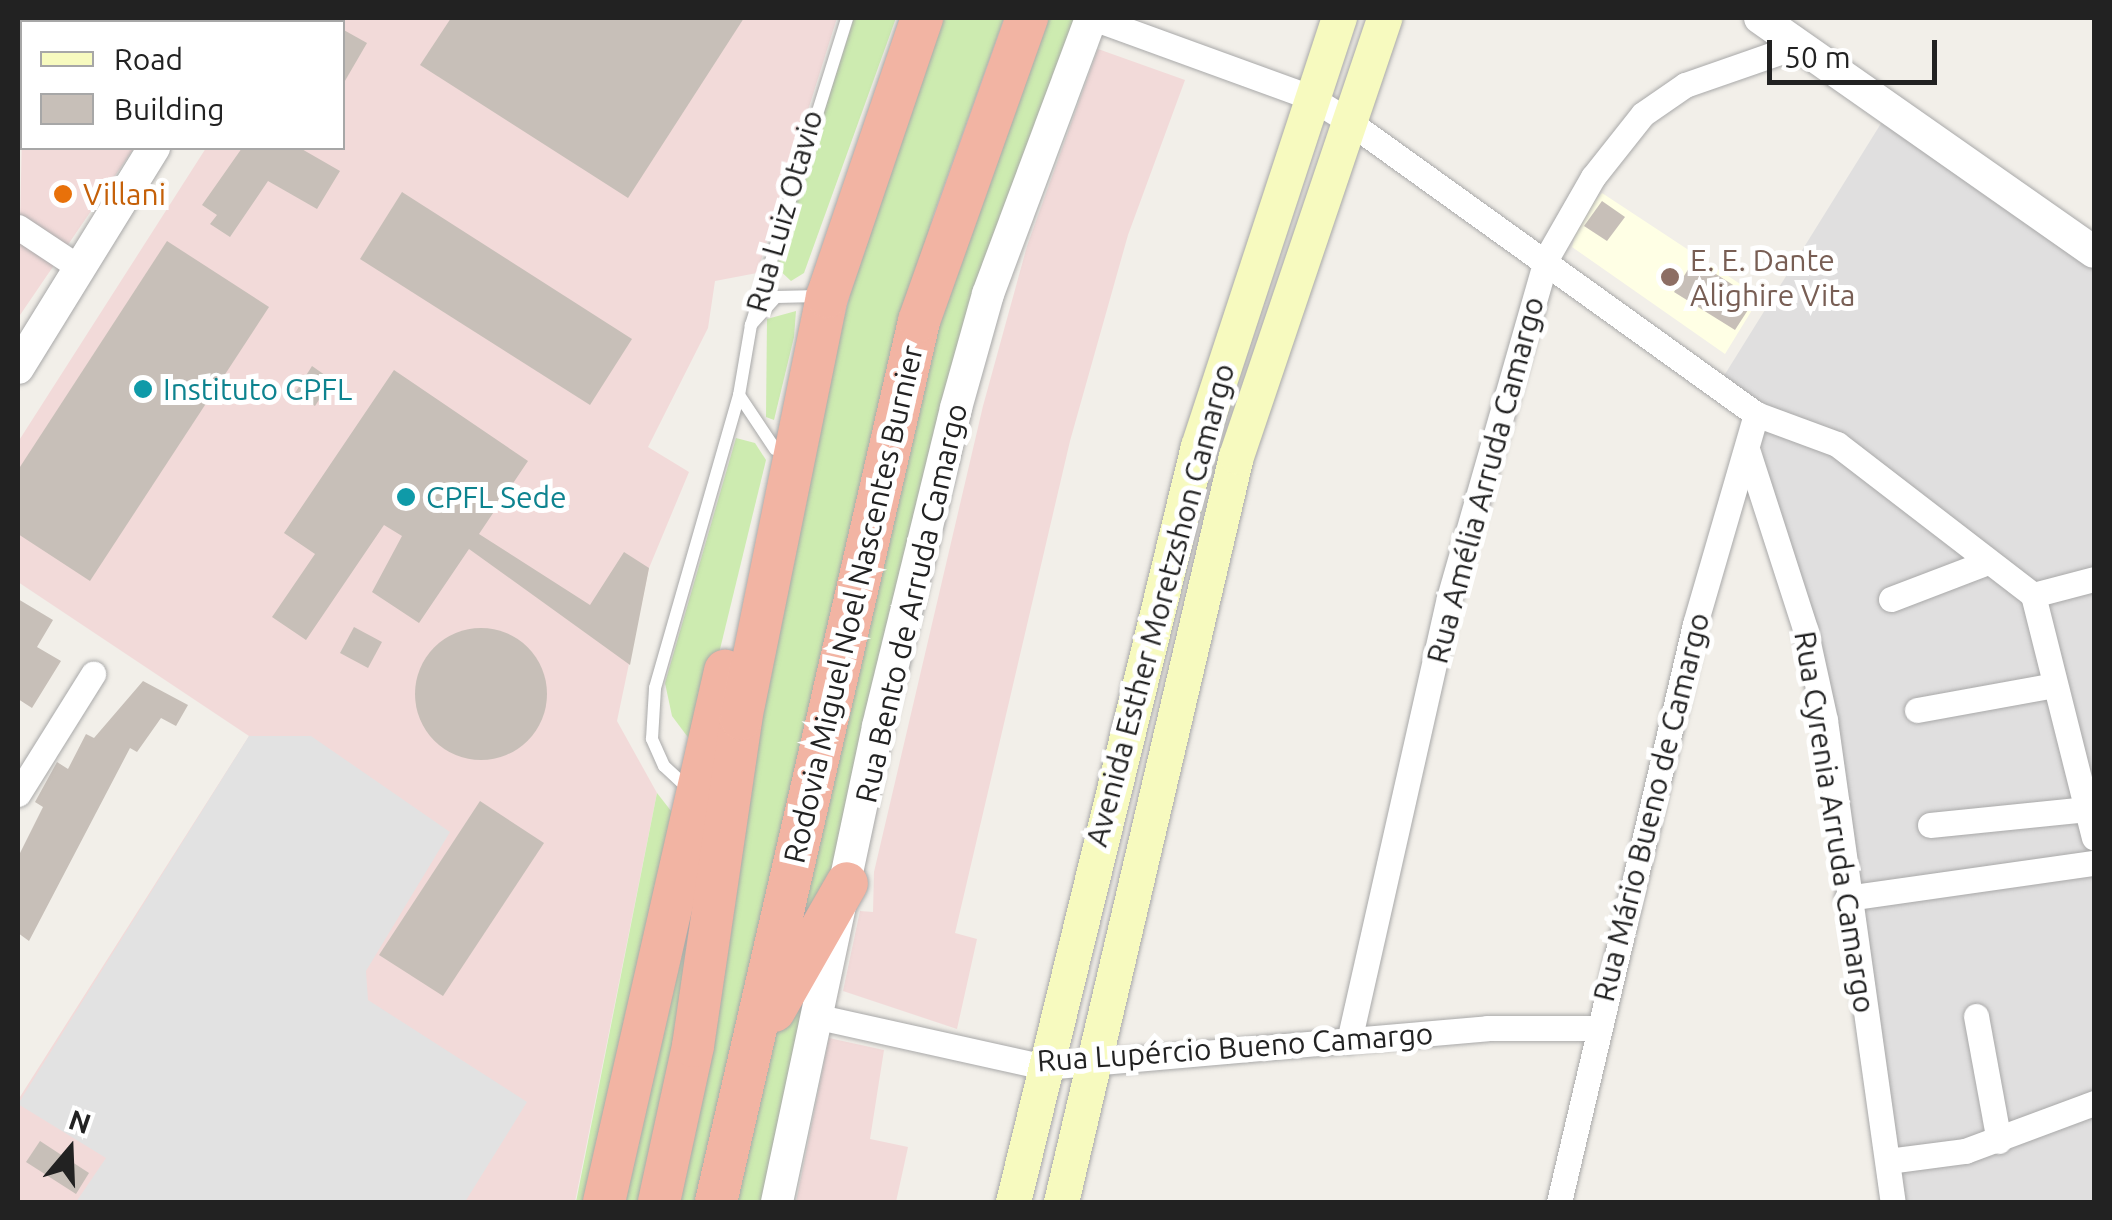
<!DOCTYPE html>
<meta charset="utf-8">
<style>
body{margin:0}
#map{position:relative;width:2112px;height:1220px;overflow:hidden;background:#f2efe9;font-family:Ubuntu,sans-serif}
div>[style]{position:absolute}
.residential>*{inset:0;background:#e0dfdf}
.commercial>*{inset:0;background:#f2dad9}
.education>*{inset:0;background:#ffffe5}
.grass>*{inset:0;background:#cdebb0}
.parking>*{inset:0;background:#e2e2e2}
.building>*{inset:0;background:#c7bfb8}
.round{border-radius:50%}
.roads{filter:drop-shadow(0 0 2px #a9a9a9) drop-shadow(0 0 2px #a9a9a9)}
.service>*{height:12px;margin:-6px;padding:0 6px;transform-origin:6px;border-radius:6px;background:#fff}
.minor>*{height:25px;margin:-12.5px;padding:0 12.5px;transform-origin:12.5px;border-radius:12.5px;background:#fff}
.tertiary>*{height:32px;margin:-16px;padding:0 16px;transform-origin:16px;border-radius:16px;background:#fff}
.secondary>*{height:35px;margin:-17.5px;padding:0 17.5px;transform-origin:17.5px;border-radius:17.5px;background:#f7fabf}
.trunk>*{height:42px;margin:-21px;padding:0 21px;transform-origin:21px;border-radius:21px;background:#f2b4a3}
.dots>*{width:28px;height:28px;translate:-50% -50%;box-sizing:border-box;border:5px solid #fff;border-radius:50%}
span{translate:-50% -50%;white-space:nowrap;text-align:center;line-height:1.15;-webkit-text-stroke:10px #fff;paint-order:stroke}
.food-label{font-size:30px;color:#c56008}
.left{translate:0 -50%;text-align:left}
.street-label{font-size:30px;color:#222}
.education-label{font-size:30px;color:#785e54}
.culture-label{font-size:30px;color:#0d838f}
.frame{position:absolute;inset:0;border:20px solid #222;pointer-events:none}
.legend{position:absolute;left:20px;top:20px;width:325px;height:130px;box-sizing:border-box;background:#fff;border:2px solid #a7a7a7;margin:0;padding:12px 18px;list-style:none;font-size:30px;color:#222}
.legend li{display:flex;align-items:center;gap:20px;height:50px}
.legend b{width:50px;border:2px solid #a7a7a7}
.north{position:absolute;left:20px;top:1100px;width:100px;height:100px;-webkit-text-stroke:8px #fff;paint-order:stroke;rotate:19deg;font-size:28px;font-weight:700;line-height:40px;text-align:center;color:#222}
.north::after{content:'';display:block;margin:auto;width:35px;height:45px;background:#222;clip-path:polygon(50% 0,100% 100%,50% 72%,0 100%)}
.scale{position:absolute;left:1767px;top:40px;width:170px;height:45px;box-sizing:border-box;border:5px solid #222;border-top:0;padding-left:12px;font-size:30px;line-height:35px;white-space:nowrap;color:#222;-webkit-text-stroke:8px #fff;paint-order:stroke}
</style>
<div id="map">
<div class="residential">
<i style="clip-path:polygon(1885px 117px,2094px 254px,2094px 1202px,1902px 1202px,1753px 403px,1722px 379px)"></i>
</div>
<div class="commercial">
<i style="clip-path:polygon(289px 18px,837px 18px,757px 273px,715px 281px,708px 328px,648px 447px,689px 472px,649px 568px,617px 721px,657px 793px,575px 1202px,18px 1202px,18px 1100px,249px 736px,18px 582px,18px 442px,206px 148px,342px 148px,342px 22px)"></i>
<i style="clip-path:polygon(1098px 49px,1185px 80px,1128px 235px,1070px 441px,955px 933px,977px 939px,957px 1029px,843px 991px,860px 911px,873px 912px,874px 872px,983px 406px,1027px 246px)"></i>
<i style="clip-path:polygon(22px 133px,22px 148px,134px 148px,18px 318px)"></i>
<i style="clip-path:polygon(829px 1038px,884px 1050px,870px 1139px,908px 1147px,896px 1202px,796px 1202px)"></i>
</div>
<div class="education">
<i style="clip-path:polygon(1602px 193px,1760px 297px,1725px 354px,1572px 247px,1580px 218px)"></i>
</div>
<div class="grass">
<i style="clip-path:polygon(854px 18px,896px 18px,804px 273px,791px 281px,775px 266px)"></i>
<i style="clip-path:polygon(943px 18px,1004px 18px,933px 216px,873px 428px,696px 1202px,680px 1202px,797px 497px,851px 292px)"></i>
<i style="clip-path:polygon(1043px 18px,1080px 18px,837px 874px,788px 959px,928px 359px)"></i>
<i style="clip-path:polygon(796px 311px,794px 337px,774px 420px,766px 417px,767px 319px)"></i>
<i style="clip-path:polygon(736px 438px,755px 443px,766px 460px,696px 748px,672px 716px,665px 683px)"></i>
<i style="clip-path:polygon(657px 793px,675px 816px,594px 1202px,576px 1202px)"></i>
<i style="clip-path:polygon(707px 845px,646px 1202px,614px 1202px)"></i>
<i style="clip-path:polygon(820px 944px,767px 1202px,735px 1202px,773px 1035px)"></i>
</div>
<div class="parking">
<i style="clip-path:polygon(249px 736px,311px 736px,450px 832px,366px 971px,368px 1000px,527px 1102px,465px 1202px,76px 1202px,106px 1158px,18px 1104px)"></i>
</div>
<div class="building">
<i style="clip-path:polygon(451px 18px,744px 18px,628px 198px,420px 65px)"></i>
<i style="clip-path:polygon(342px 29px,367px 43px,342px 86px)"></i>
<i style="clip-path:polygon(242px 148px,300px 148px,340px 171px,317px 209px,268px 181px,230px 237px,210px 224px,217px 215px,202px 205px)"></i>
<i style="clip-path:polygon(402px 192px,632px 339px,590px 405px,360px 259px)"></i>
<i style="clip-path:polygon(1602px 201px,1625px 217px,1607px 241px,1584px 226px)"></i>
<i style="clip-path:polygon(167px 241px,269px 307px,90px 581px,18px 534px,18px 470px)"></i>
<i style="clip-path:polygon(1694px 260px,1755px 299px,1735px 330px,1674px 292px)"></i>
<i style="clip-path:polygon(312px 366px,332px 380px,315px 406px,295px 393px)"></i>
<i style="clip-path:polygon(394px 370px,528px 461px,479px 534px,590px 605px,624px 552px,649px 568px,630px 665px,469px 549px,419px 623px,372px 592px,402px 536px,384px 525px,306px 640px,272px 617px,315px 554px,284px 533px)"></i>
<i style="clip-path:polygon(18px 599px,53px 620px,37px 647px,61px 661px,32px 708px,18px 699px)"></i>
<i style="clip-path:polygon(354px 627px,382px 642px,368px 668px,340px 653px)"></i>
<i class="round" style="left:415px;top:628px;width:132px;height:132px"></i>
<i style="clip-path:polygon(143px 681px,188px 705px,176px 726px,161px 718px,137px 752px,130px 748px,29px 941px,18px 933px,18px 857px,43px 807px,35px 802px,57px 762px,68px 769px,86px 734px,94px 738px)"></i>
<i style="clip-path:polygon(480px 801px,544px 843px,443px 996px,379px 955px)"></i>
<i style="clip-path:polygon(40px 1141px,89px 1173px,76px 1194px,26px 1162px)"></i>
</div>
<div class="roads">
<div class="service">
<i style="left:819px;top:296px;width:43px;rotate:178.7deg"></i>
<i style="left:776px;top:297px;width:38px;rotate:132deg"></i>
<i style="left:751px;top:325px;width:322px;rotate:-72.6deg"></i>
<i style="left:751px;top:325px;width:71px;rotate:99.7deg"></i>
<i style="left:739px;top:395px;width:65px;rotate:56.3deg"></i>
<i style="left:691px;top:791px;width:37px;rotate:-137deg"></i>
<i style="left:664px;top:766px;width:30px;rotate:-114deg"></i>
<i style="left:652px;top:739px;width:51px;rotate:-86.6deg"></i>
<i style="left:655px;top:688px;width:305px;rotate:-74deg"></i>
</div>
<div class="minor">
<i style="left:1093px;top:18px;width:231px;rotate:20deg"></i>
<i style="left:1310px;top:97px;width:40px;rotate:32deg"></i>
<i style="left:1344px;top:118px;width:507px;rotate:35.7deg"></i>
<i style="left:1756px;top:414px;width:86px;rotate:20.3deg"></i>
<i style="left:1837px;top:444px;width:247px;rotate:37.6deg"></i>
<i style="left:18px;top:227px;width:74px;rotate:33.5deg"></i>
<i style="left:1747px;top:449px;width:189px;rotate:72.1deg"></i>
<i style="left:1805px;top:629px;width:93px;rotate:77.6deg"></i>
<i style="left:1825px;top:720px;width:487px;rotate:82deg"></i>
<i style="left:2033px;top:595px;width:250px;rotate:75.9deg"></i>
<i style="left:2033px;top:595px;width:63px;rotate:-14.7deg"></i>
<i style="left:1891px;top:599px;width:104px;rotate:-20.9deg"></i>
<i style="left:1917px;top:710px;width:140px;rotate:-10.3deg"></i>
<i style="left:18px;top:794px;width:142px;rotate:-58deg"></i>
<i style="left:1930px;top:825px;width:158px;rotate:-5.8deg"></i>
<i style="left:1847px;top:898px;width:249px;rotate:-8.1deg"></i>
<i style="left:1976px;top:1016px;width:127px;rotate:79.6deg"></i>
<i style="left:819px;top:1017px;width:230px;rotate:12.5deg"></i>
<i style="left:1044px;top:1067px;width:445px;rotate:-5deg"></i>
<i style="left:1487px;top:1028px;width:109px"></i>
<i style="left:1349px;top:1041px;width:454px;rotate:-77.3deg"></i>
<i style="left:1449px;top:598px;width:353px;rotate:-74deg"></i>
<i style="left:1546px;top:259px;width:95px;rotate:-60.2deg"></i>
<i style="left:1593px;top:177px;width:80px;rotate:-51.6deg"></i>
<i style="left:1643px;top:114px;width:51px;rotate:-34.6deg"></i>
<i style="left:1685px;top:85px;width:122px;rotate:-19.2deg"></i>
<i style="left:1888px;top:1161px;width:78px;rotate:-7.4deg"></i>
<i style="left:1965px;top:1151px;width:138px;rotate:-20.4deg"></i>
<i style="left:1559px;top:1202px;width:594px;rotate:-76.76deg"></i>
<i style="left:1695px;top:624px;width:219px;rotate:-73.8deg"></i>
</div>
<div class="tertiary">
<i style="left:1760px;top:18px;width:408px;rotate:35deg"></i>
<i style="left:233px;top:22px;width:5px;rotate:-53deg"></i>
<i style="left:18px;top:368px;width:259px;rotate:-58.3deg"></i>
<i style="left:777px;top:1202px;width:487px;rotate:-78deg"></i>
<i style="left:878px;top:726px;width:327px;rotate:-76.2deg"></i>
<i style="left:956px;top:408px;width:118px;rotate:-74.3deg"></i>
<i style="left:988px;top:294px;width:295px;rotate:-69.5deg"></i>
</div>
<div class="secondary">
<i style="left:1013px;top:1202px;width:778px;rotate:-76.25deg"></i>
<i style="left:1198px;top:446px;width:451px;rotate:-71.8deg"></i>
<i style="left:1061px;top:1202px;width:766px;rotate:-76.8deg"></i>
<i style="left:1236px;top:456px;width:462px;rotate:-71.3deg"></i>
</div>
<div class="trunk">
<i style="left:774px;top:1011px;width:147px;rotate:-60.3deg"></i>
<i style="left:604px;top:1202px;width:545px;rotate:-77.16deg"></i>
<i style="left:659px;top:1202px;width:160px;rotate:-77.7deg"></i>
<i style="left:693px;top:1046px;width:331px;rotate:-81.6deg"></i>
<i style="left:741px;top:719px;width:431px;rotate:-78.5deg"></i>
<i style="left:827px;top:297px;width:295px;rotate:-71.2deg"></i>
<i style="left:716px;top:1202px;width:904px;rotate:-77.02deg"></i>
<i style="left:919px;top:321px;width:322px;rotate:-70.4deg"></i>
</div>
</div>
<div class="dots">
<i style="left:63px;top:194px;background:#e8710a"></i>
<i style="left:1670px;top:277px;background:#8d6e63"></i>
<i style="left:143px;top:389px;background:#0f9aa8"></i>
<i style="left:406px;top:497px;background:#0f9aa8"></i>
</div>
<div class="food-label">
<span class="left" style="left:83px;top:194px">Villani</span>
</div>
<div class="street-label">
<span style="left:784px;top:211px;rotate:-74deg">Rua Luiz Otavio</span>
<span style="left:1485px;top:480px;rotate:-75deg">Rua Amélia Arruda Camargo</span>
<span style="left:911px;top:603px;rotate:-77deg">Rua Bento de Arruda Camargo</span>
<span style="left:853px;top:604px;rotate:-77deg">Rodovia Miguel Noel Nascentes Burnier</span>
<span style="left:1160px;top:605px;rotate:-75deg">Avenida Esther Moretzshon Camargo</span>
<span style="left:1651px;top:807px;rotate:-76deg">Rua Mário Bueno de Camargo</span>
<span style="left:1835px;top:822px;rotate:81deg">Rua Cyrenia Arruda Camargo</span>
<span style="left:1235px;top:1047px;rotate:-4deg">Rua Lupércio Bueno Camargo</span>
</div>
<div class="education-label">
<span class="left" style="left:1690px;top:277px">E. E. Dante<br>Alighire Vita</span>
</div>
<div class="culture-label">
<span class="left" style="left:163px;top:389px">Instituto CPFL</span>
<span class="left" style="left:426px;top:497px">CPFL Sede</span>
</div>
<div class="frame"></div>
<ul class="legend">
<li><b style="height:12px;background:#f7fabf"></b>Road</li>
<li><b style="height:28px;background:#c7bfb8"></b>Building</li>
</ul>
<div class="north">N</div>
<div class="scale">50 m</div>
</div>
